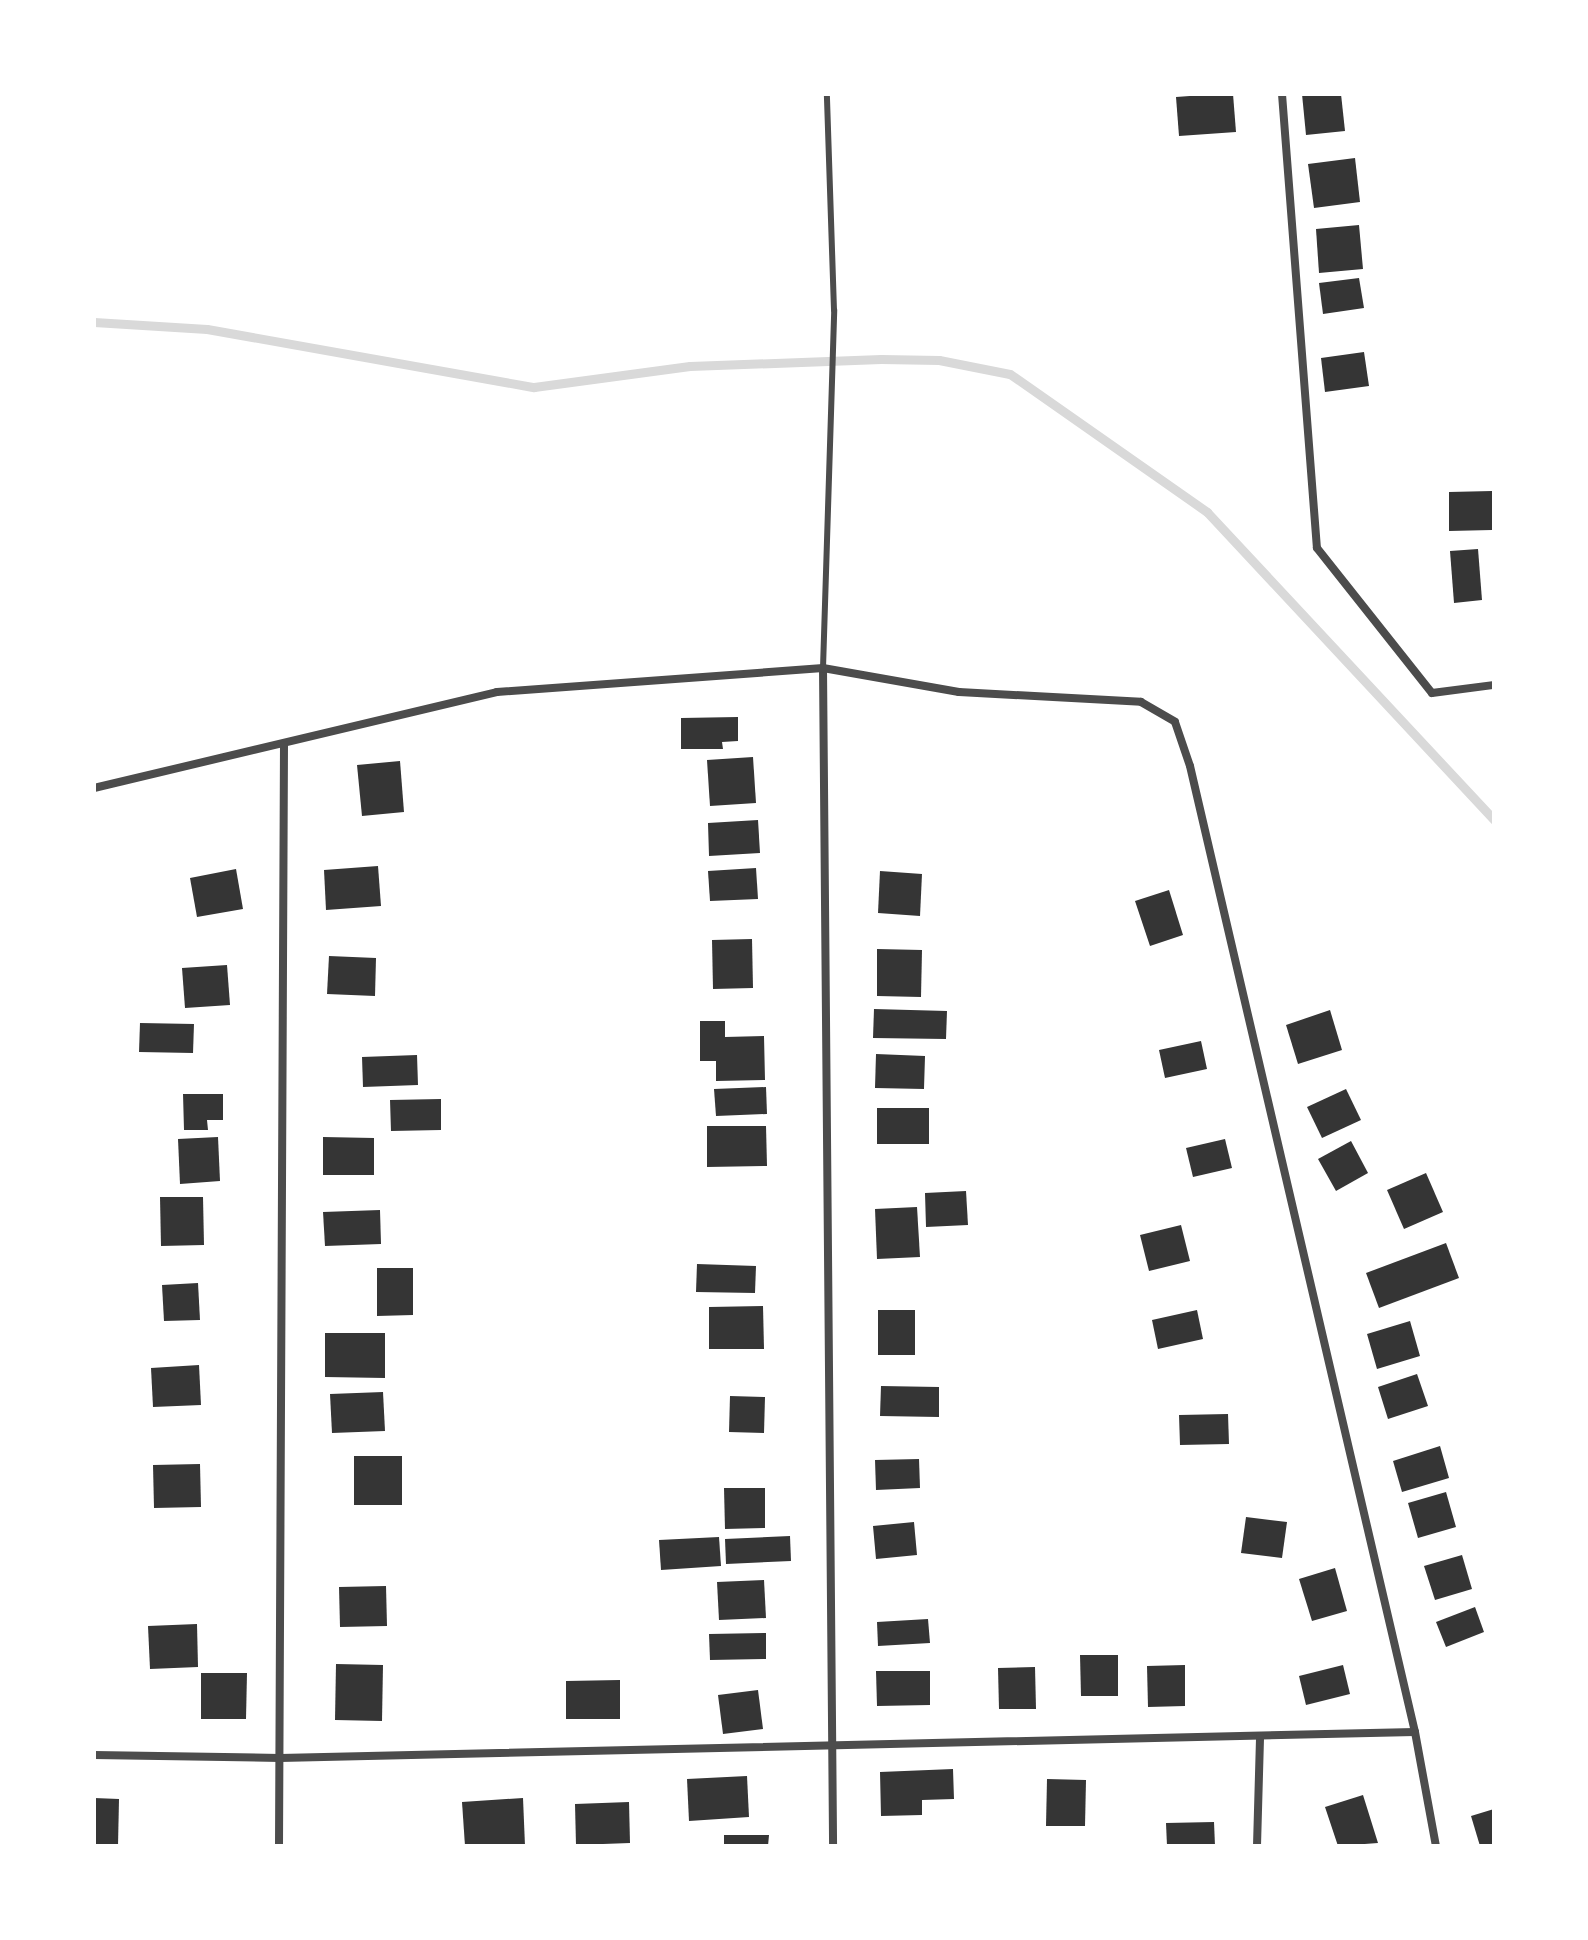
<!DOCTYPE html>
<style>
body{margin:0}
#map{position:relative;width:1588px;height:1940px;overflow:hidden;background:#fff;font-family:Commissioner,sans-serif}
div>[style]{position:absolute}
.stream>*{height:9px;margin:-4.5px;padding:0 4.5px;transform-origin:4.5px;border-radius:4.5px;background:#d9d9d9}
.building>*{inset:0;background:#353535}
.service>*{height:6px;margin:-3px;padding:0 3px;transform-origin:3px;border-radius:3px;background:#4c4c4c}
.minor>*{height:8px;margin:-4px;padding:0 4px;transform-origin:4px;border-radius:4px;background:#4c4c4c}
span{translate:-50% -50%;white-space:nowrap;text-align:center;line-height:1.15;-webkit-text-stroke:8px #fff;paint-order:stroke}
.frame{position:absolute;inset:0;border:96px solid #fff;pointer-events:none}
</style>
<div id="map">
<div class="stream">
<i style="left:94px;top:322px;width:113px;rotate:3.5deg"></i>
<i style="left:207px;top:329px;width:332px;rotate:10.1deg"></i>
<i style="left:534px;top:387px;width:157px;rotate:-7.7deg"></i>
<i style="left:690px;top:366px;width:191px;rotate:-2.1deg"></i>
<i style="left:881px;top:359px;width:58px;rotate:1deg"></i>
<i style="left:939px;top:360px;width:72px;rotate:11.2deg"></i>
<i style="left:1010px;top:374px;width:241px;rotate:35deg"></i>
<i style="left:1207px;top:512px;width:421px;rotate:47deg"></i>
</div>
<div class="building">
<i style="clip-path:polygon(1217px 94px,1233px 94px,1236px 132px,1179px 136px,1176px 97px)"></i>
<i style="clip-path:polygon(1302px 94px,1341px 94px,1345px 131px,1306px 135px)"></i>
<i style="clip-path:polygon(1355px 158px,1360px 202px,1314px 208px,1308px 164px)"></i>
<i style="clip-path:polygon(1359px 225px,1363px 269px,1319px 273px,1316px 229px)"></i>
<i style="clip-path:polygon(1359px 278px,1364px 308px,1323px 314px,1319px 283px)"></i>
<i style="clip-path:polygon(1364px 352px,1369px 386px,1325px 392px,1321px 358px)"></i>
<i style="clip-path:polygon(1492px 491px,1492px 530px,1449px 531px,1449px 492px)"></i>
<i style="clip-path:polygon(1478px 549px,1482px 600px,1454px 603px,1450px 551px)"></i>
<i style="clip-path:polygon(738px 717px,738px 741px,722px 742px,723px 749px,681px 749px,681px 718px)"></i>
<i style="clip-path:polygon(753px 757px,756px 803px,710px 806px,707px 760px)"></i>
<i style="clip-path:polygon(400px 761px,404px 812px,362px 816px,357px 765px)"></i>
<i style="clip-path:polygon(758px 820px,760px 853px,709px 856px,708px 823px)"></i>
<i style="clip-path:polygon(378px 866px,381px 906px,326px 910px,324px 870px)"></i>
<i style="clip-path:polygon(756px 868px,758px 899px,710px 901px,708px 871px)"></i>
<i style="clip-path:polygon(236px 869px,243px 909px,197px 917px,190px 878px)"></i>
<i style="clip-path:polygon(880px 871px,922px 874px,920px 916px,878px 913px)"></i>
<i style="clip-path:polygon(1169px 890px,1183px 935px,1150px 946px,1135px 901px)"></i>
<i style="clip-path:polygon(752px 939px,753px 988px,713px 989px,712px 940px)"></i>
<i style="clip-path:polygon(877px 949px,922px 950px,921px 997px,877px 996px)"></i>
<i style="clip-path:polygon(329px 956px,376px 958px,375px 996px,327px 994px)"></i>
<i style="clip-path:polygon(227px 965px,230px 1005px,185px 1008px,182px 968px)"></i>
<i style="clip-path:polygon(874px 1009px,947px 1011px,946px 1039px,873px 1038px)"></i>
<i style="clip-path:polygon(1330px 1010px,1342px 1050px,1298px 1064px,1286px 1025px)"></i>
<i style="clip-path:polygon(700px 1021px,725px 1021px,725px 1037px,764px 1036px,765px 1080px,716px 1081px,716px 1061px,700px 1061px)"></i>
<i style="clip-path:polygon(140px 1023px,194px 1024px,193px 1053px,139px 1052px)"></i>
<i style="clip-path:polygon(1201px 1041px,1207px 1069px,1165px 1078px,1159px 1050px)"></i>
<i style="clip-path:polygon(876px 1054px,925px 1056px,924px 1089px,875px 1088px)"></i>
<i style="clip-path:polygon(417px 1055px,418px 1085px,363px 1087px,362px 1057px)"></i>
<i style="clip-path:polygon(766px 1087px,767px 1114px,716px 1116px,714px 1089px)"></i>
<i style="clip-path:polygon(1346px 1089px,1361px 1120px,1322px 1138px,1307px 1107px)"></i>
<i style="clip-path:polygon(183px 1094px,223px 1094px,223px 1120px,207px 1120px,208px 1130px,184px 1130px)"></i>
<i style="clip-path:polygon(441px 1099px,441px 1130px,391px 1131px,390px 1100px)"></i>
<i style="clip-path:polygon(877px 1108px,929px 1108px,929px 1144px,877px 1144px)"></i>
<i style="clip-path:polygon(707px 1126px,766px 1126px,767px 1166px,707px 1167px)"></i>
<i style="clip-path:polygon(218px 1137px,220px 1181px,180px 1184px,178px 1139px)"></i>
<i style="clip-path:polygon(323px 1137px,374px 1138px,374px 1175px,323px 1175px)"></i>
<i style="clip-path:polygon(1225px 1139px,1232px 1168px,1193px 1177px,1186px 1148px)"></i>
<i style="clip-path:polygon(1351px 1141px,1368px 1173px,1336px 1191px,1318px 1159px)"></i>
<i style="clip-path:polygon(1426px 1173px,1443px 1212px,1404px 1229px,1387px 1190px)"></i>
<i style="clip-path:polygon(966px 1191px,968px 1225px,926px 1227px,925px 1193px)"></i>
<i style="clip-path:polygon(160px 1197px,203px 1197px,204px 1245px,161px 1246px)"></i>
<i style="clip-path:polygon(917px 1207px,920px 1257px,877px 1259px,875px 1209px)"></i>
<i style="clip-path:polygon(380px 1210px,381px 1244px,325px 1246px,323px 1212px)"></i>
<i style="clip-path:polygon(1181px 1225px,1190px 1261px,1149px 1271px,1140px 1235px)"></i>
<i style="clip-path:polygon(1446px 1243px,1459px 1278px,1379px 1308px,1366px 1273px)"></i>
<i style="clip-path:polygon(697px 1264px,756px 1266px,755px 1293px,696px 1292px)"></i>
<i style="clip-path:polygon(377px 1268px,413px 1268px,413px 1315px,377px 1316px)"></i>
<i style="clip-path:polygon(198px 1283px,200px 1320px,164px 1321px,162px 1285px)"></i>
<i style="clip-path:polygon(763px 1306px,764px 1349px,709px 1349px,709px 1307px)"></i>
<i style="clip-path:polygon(878px 1310px,915px 1310px,915px 1355px,878px 1355px)"></i>
<i style="clip-path:polygon(1197px 1310px,1203px 1339px,1158px 1349px,1152px 1320px)"></i>
<i style="clip-path:polygon(1410px 1321px,1420px 1356px,1377px 1369px,1367px 1334px)"></i>
<i style="clip-path:polygon(325px 1333px,385px 1333px,385px 1378px,325px 1377px)"></i>
<i style="clip-path:polygon(199px 1365px,201px 1405px,153px 1407px,151px 1368px)"></i>
<i style="clip-path:polygon(1417px 1374px,1428px 1406px,1388px 1419px,1378px 1387px)"></i>
<i style="clip-path:polygon(881px 1386px,939px 1387px,939px 1417px,880px 1416px)"></i>
<i style="clip-path:polygon(383px 1392px,385px 1431px,332px 1433px,330px 1394px)"></i>
<i style="clip-path:polygon(730px 1396px,765px 1397px,764px 1433px,729px 1432px)"></i>
<i style="clip-path:polygon(1228px 1414px,1229px 1444px,1180px 1445px,1179px 1415px)"></i>
<i style="clip-path:polygon(1440px 1446px,1449px 1478px,1402px 1492px,1393px 1461px)"></i>
<i style="clip-path:polygon(354px 1456px,402px 1456px,402px 1505px,354px 1505px)"></i>
<i style="clip-path:polygon(919px 1459px,920px 1488px,876px 1490px,875px 1460px)"></i>
<i style="clip-path:polygon(200px 1464px,201px 1507px,154px 1508px,153px 1465px)"></i>
<i style="clip-path:polygon(724px 1488px,765px 1488px,765px 1528px,725px 1529px)"></i>
<i style="clip-path:polygon(1446px 1492px,1456px 1527px,1418px 1538px,1408px 1503px)"></i>
<i style="clip-path:polygon(1246px 1517px,1287px 1522px,1282px 1558px,1241px 1553px)"></i>
<i style="clip-path:polygon(914px 1522px,917px 1555px,876px 1559px,873px 1526px)"></i>
<i style="clip-path:polygon(790px 1536px,791px 1561px,726px 1564px,725px 1539px)"></i>
<i style="clip-path:polygon(719px 1537px,721px 1566px,661px 1570px,659px 1540px)"></i>
<i style="clip-path:polygon(1462px 1555px,1472px 1589px,1435px 1600px,1424px 1566px)"></i>
<i style="clip-path:polygon(1335px 1568px,1347px 1611px,1312px 1621px,1299px 1579px)"></i>
<i style="clip-path:polygon(764px 1580px,766px 1618px,719px 1620px,717px 1582px)"></i>
<i style="clip-path:polygon(386px 1586px,387px 1626px,340px 1627px,339px 1587px)"></i>
<i style="clip-path:polygon(1475px 1607px,1484px 1632px,1446px 1647px,1436px 1622px)"></i>
<i style="clip-path:polygon(928px 1619px,930px 1643px,878px 1646px,877px 1622px)"></i>
<i style="clip-path:polygon(197px 1624px,198px 1667px,150px 1669px,148px 1626px)"></i>
<i style="clip-path:polygon(766px 1633px,766px 1659px,710px 1660px,709px 1634px)"></i>
<i style="clip-path:polygon(1080px 1655px,1118px 1655px,1118px 1696px,1081px 1696px)"></i>
<i style="clip-path:polygon(336px 1664px,383px 1665px,382px 1721px,335px 1720px)"></i>
<i style="clip-path:polygon(1185px 1665px,1185px 1706px,1148px 1707px,1147px 1666px)"></i>
<i style="clip-path:polygon(1343px 1665px,1350px 1694px,1306px 1705px,1299px 1676px)"></i>
<i style="clip-path:polygon(1035px 1667px,1036px 1709px,999px 1709px,998px 1668px)"></i>
<i style="clip-path:polygon(876px 1671px,930px 1671px,930px 1705px,877px 1706px)"></i>
<i style="clip-path:polygon(201px 1673px,247px 1673px,246px 1719px,201px 1719px)"></i>
<i style="clip-path:polygon(620px 1680px,620px 1719px,566px 1719px,566px 1681px)"></i>
<i style="clip-path:polygon(758px 1690px,763px 1729px,723px 1734px,718px 1695px)"></i>
<i style="clip-path:polygon(953px 1769px,954px 1799px,922px 1800px,922px 1815px,881px 1816px,880px 1772px)"></i>
<i style="clip-path:polygon(747px 1776px,749px 1817px,689px 1821px,687px 1779px)"></i>
<i style="clip-path:polygon(1047px 1779px,1086px 1780px,1085px 1826px,1046px 1826px)"></i>
<i style="clip-path:polygon(1363px 1795px,1378px 1843px,1338px 1846px,1325px 1807px)"></i>
<i style="clip-path:polygon(94px 1798px,119px 1799px,118px 1846px,94px 1846px)"></i>
<i style="clip-path:polygon(523px 1798px,525px 1846px,465px 1846px,462px 1802px)"></i>
<i style="clip-path:polygon(629px 1802px,630px 1843px,576px 1845px,575px 1804px)"></i>
<i style="clip-path:polygon(1494px 1809px,1494px 1846px,1480px 1846px,1471px 1816px)"></i>
<i style="clip-path:polygon(1214px 1822px,1215px 1846px,1167px 1846px,1166px 1823px)"></i>
<i style="clip-path:polygon(724px 1835px,769px 1835px,768px 1846px,724px 1846px)"></i>
</div>
<div class="service">
<i style="left:823px;top:668px;width:358px;rotate:-88.2deg"></i>
<i style="left:834px;top:310px;width:216px;rotate:-91.9deg"></i>
</div>
<div class="minor">
<i style="left:1282px;top:94px;width:455px;rotate:85.6deg"></i>
<i style="left:1317px;top:548px;width:185px;rotate:51.6deg"></i>
<i style="left:1432px;top:693px;width:63px;rotate:-7.4deg"></i>
<i style="left:823px;top:668px;width:1178px;rotate:89.51deg"></i>
<i style="left:94px;top:788px;width:414px;rotate:-13.4deg"></i>
<i style="left:497px;top:692px;width:327px;rotate:-4.2deg"></i>
<i style="left:823px;top:668px;width:138px;rotate:10deg"></i>
<i style="left:959px;top:692px;width:182px;rotate:3.1deg"></i>
<i style="left:1141px;top:702px;width:39px;rotate:30deg"></i>
<i style="left:1175px;top:722px;width:46px;rotate:71.2deg"></i>
<i style="left:1190px;top:766px;width:992px;rotate:76.89deg"></i>
<i style="left:1415px;top:1732px;width:116px;rotate:79.6deg"></i>
<i style="left:94px;top:1755px;width:186px;rotate:0.9deg"></i>
<i style="left:280px;top:1758px;width:1135px;rotate:-1.31deg"></i>
<i style="left:279px;top:1846px;width:1101px;rotate:-89.74deg"></i>
<i style="left:1257px;top:1846px;width:110px;rotate:-88.4deg"></i>
</div>
<div class="frame"></div>
</div>
